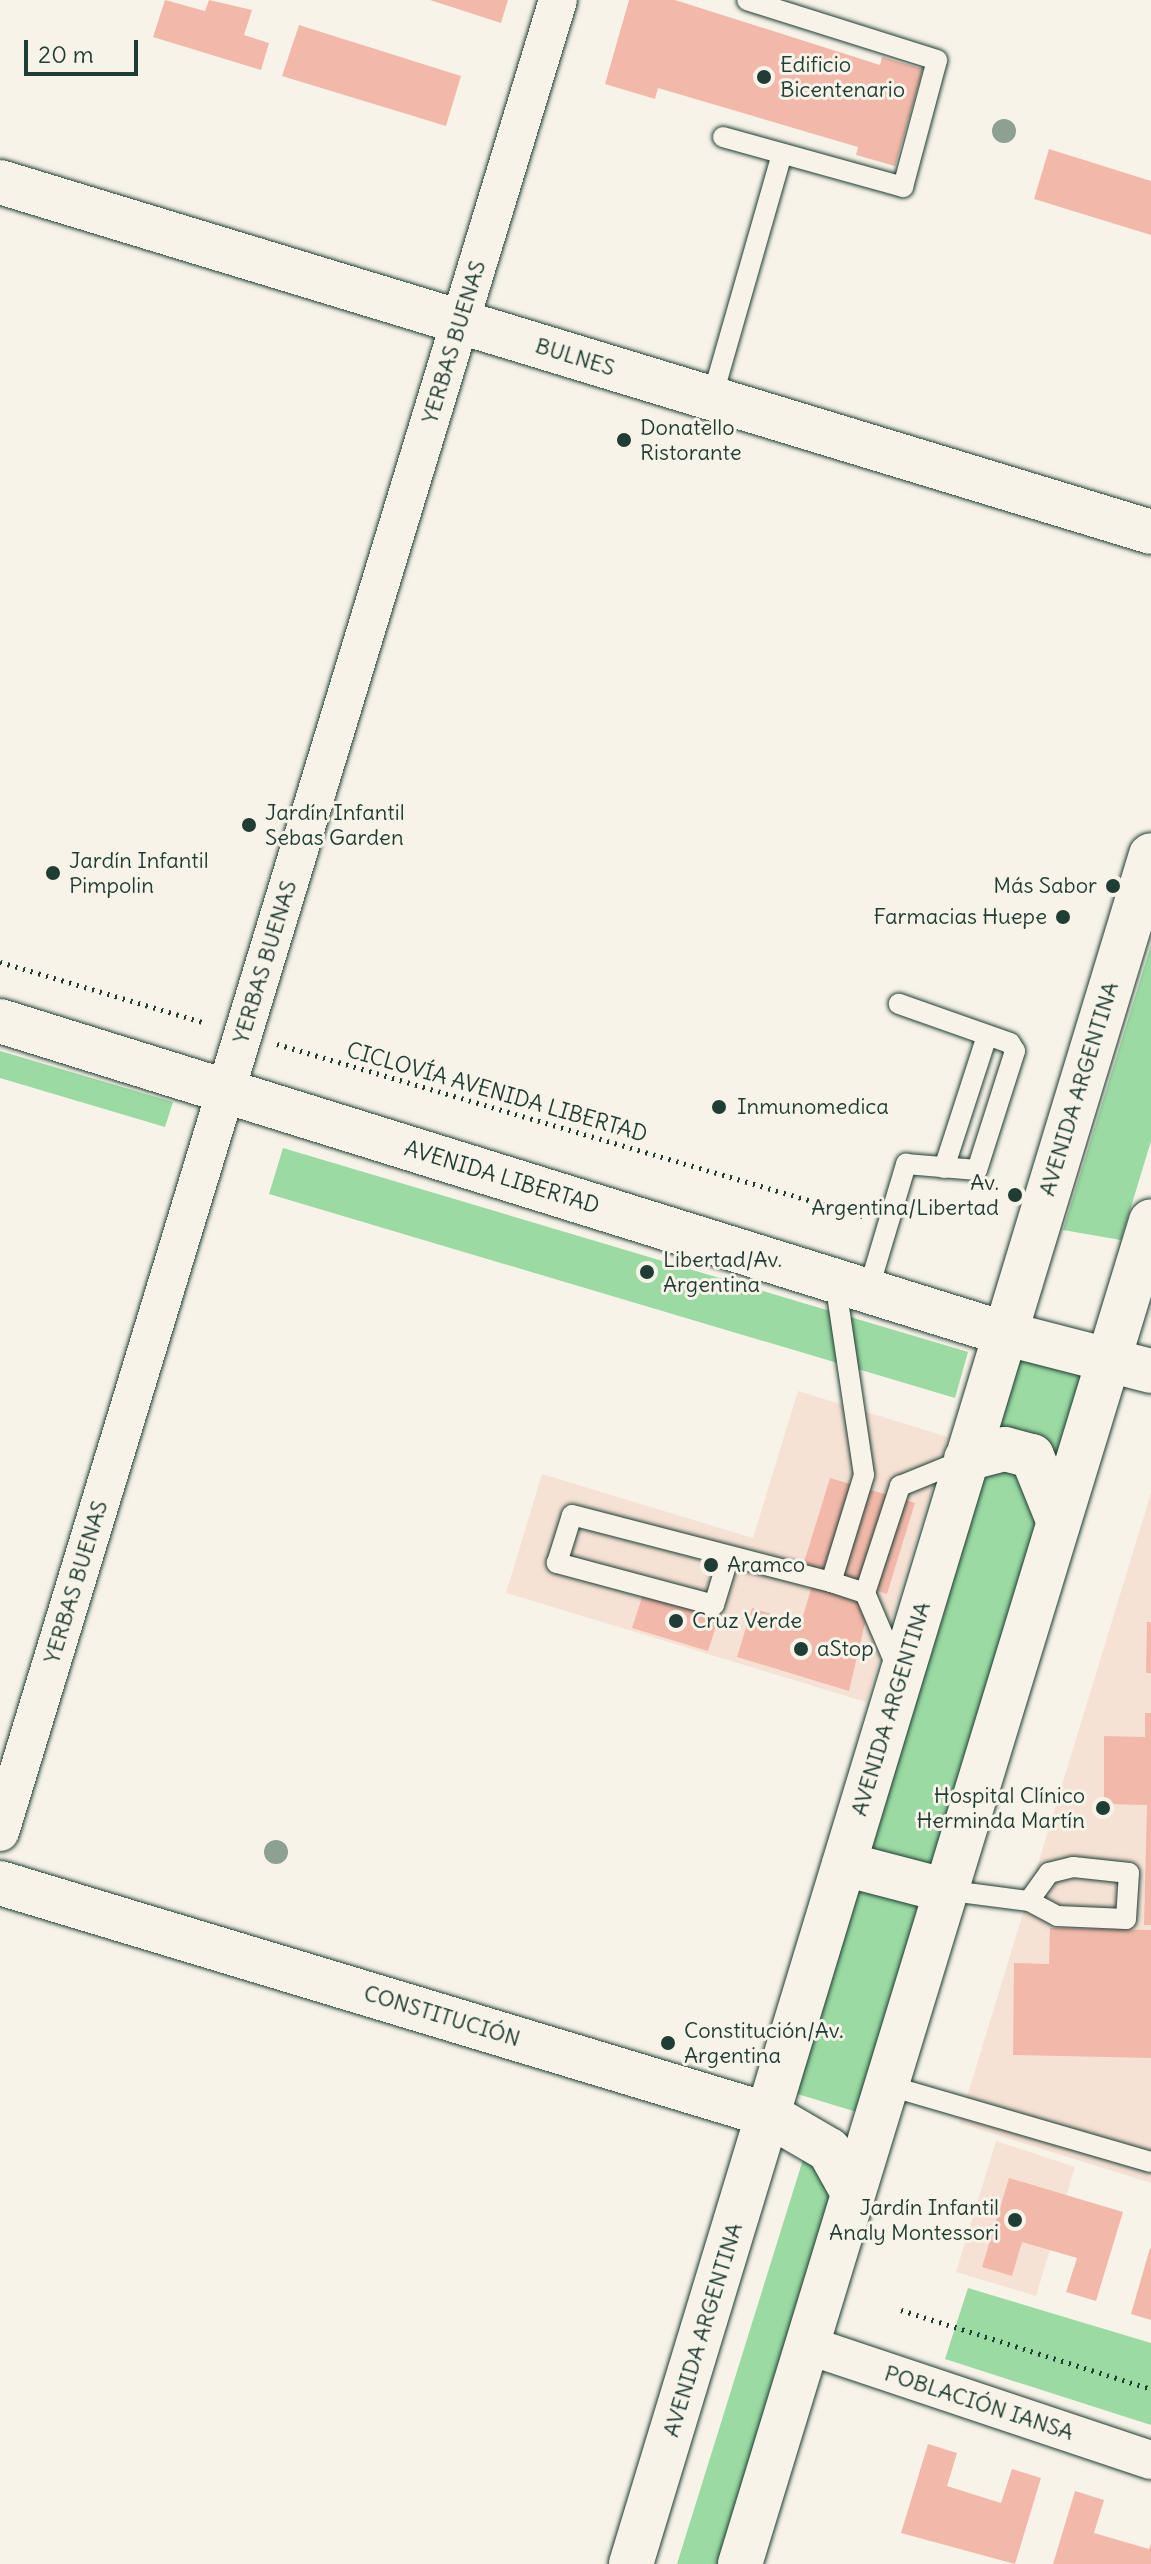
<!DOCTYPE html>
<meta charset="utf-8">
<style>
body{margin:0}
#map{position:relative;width:1151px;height:2564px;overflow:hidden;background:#f7f3e8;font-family:Delius,sans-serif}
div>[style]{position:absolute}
.built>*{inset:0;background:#f6e2d5}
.green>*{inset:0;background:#9bdaa3}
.building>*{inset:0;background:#f2b9aa}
.path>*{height:5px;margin-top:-2.5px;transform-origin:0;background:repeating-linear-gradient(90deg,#1f3d34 0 2px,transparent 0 8px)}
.roads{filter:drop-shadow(0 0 2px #1f3d34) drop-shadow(0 0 2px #1f3d34)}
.lane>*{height:20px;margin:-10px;padding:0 10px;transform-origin:10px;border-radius:10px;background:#f7f3e8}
.street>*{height:38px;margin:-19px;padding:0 19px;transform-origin:19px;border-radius:19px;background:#f7f3e8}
.secondary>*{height:44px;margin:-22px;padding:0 22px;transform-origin:22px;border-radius:22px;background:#f7f3e8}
.primary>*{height:44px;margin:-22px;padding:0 22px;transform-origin:22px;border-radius:22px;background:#f7f3e8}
.trees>*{width:24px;height:24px;margin:-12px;border-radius:50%;background:#8ea091}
.dots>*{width:22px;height:22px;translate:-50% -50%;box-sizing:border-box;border:4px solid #f7f3e8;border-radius:50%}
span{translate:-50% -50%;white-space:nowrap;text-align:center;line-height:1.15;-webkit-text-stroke:6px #f7f3e8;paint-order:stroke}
.poi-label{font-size:22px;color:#1f3d34}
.left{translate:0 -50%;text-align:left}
.right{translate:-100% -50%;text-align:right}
.street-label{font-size:22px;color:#1f3d34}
.scale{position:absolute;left:24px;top:40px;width:114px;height:36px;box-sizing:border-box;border:4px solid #1f3d34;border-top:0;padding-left:10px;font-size:24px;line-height:28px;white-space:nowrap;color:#1f3d34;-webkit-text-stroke:6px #f7f3e8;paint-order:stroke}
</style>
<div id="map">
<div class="built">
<i style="clip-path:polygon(798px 1391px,948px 1437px,866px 1702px,506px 1593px,542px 1474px,753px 1538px)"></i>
<i style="clip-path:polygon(1151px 1493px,1151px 2183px,959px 2123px)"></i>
<i style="clip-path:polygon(996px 2141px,1075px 2167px,1036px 2296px,956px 2272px)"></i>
</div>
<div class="green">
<i style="clip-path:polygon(1151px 945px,1151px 1141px,1121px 1240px,1063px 1230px)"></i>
<i style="clip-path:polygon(0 1051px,173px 1102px,165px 1127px,0 1078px)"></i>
<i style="clip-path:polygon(283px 1148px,968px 1352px,955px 1398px,269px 1194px)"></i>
<i style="clip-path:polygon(1020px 1345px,1088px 1366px,860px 2113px,791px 2092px)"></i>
<i style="clip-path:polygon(810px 2137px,863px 2154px,756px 2564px,677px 2564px)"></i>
<i style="clip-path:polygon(968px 2288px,1151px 2343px,1151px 2425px,945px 2359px)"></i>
</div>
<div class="building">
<i style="clip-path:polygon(165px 0,205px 11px,209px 0,252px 10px,244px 35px,269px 43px,261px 70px,153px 37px)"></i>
<i style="clip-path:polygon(430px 0,508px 0,501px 23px)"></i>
<i style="clip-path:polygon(629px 0,675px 0,880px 65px,882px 57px,923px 69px,895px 166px,856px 155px,858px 147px,658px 88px,655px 99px,605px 84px)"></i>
<i style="clip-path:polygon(299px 25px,461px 76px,446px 126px,282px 76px)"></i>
<i style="clip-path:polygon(1049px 149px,1151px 181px,1151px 235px,1034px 199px)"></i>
<i style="clip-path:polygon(830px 1478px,915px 1503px,887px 1594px,873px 1589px,849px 1691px,737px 1657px,752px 1608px,801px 1623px,815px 1575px,801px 1572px)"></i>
<i style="clip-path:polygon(644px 1591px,720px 1614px,708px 1651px,632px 1628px)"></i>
<i style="clip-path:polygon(1147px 1622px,1151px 1622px,1151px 1673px,1146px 1673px)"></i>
<i style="clip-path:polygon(1145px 1713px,1151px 1713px,1151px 1925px,1144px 1925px,1147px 1805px,1104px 1804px,1104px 1736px,1145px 1737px)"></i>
<i style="clip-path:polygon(1050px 1928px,1151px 1930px,1151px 2058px,1013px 2055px,1014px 1963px,1049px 1964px)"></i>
<i style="clip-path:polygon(1009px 2178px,1123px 2212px,1096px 2301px,1066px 2292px,1077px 2258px,1022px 2242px,1012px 2276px,982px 2267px)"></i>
<i style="clip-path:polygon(1150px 2248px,1151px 2249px,1151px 2320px,1131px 2314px)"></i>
<i style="clip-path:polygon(928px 2444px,957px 2453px,947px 2486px,1001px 2503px,1012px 2469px,1041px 2478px,1015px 2564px,901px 2533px)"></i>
<i style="clip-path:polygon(1075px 2491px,1104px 2500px,1094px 2533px,1149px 2549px,1151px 2544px,1151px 2564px,1053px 2564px)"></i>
</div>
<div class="path">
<i style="left:0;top:962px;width:215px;rotate:16.5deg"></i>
<i style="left:277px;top:1044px;width:611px;rotate:16.36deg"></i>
<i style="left:901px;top:2310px;width:262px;rotate:17.5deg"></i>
</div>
<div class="roads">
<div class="lane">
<i style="left:723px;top:137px;width:187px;rotate:15.5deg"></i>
<i style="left:903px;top:187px;width:131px;rotate:-75deg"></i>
<i style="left:937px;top:60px;width:199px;rotate:-162.5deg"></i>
<i style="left:712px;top:398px;width:254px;rotate:-74deg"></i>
<i style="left:944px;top:1168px;width:139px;rotate:-72deg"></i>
<i style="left:835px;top:1281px;width:196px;rotate:81.5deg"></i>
<i style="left:864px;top:1475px;width:112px;rotate:107.1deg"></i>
<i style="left:831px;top:1582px;width:36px;rotate:18deg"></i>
<i style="left:868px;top:1291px;width:133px;rotate:-73.3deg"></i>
<i style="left:906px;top:1164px;width:71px;rotate:4.8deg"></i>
<i style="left:977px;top:1170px;width:125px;rotate:-72.3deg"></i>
<i style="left:1015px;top:1051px;width:9px;rotate:-122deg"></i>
<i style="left:1010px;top:1043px;width:118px;rotate:-160.6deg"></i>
<i style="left:728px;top:1559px;width:48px;rotate:106.9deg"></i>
<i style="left:714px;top:1605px;width:163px;rotate:-165deg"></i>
<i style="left:557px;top:1563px;width:50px;rotate:-72.6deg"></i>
<i style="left:572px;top:1515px;width:268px;rotate:14.5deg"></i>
<i style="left:898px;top:1670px;width:84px;rotate:-113.2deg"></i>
<i style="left:865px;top:1593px;width:113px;rotate:-71.9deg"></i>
<i style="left:900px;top:1486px;width:71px;rotate:-22.2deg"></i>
<i style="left:944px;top:1890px;width:86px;rotate:7.4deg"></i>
<i style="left:1029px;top:1901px;width:32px;rotate:28deg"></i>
<i style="left:1057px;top:1916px;width:69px;rotate:2.5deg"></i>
<i style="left:1126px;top:1919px;width:46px;rotate:-86.3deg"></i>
<i style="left:1129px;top:1873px;width:56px;rotate:-173.9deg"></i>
<i style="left:1073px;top:1867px;width:25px;rotate:166deg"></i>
<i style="left:1049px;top:1873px;width:34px;rotate:126deg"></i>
<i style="left:886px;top:2085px;width:276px;rotate:16.2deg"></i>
</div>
<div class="street">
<i style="left:0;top:1832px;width:1915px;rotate:-73.06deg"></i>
<i style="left:807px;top:2345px;width:363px;rotate:18.5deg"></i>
</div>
<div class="secondary">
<i style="left:0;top:182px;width:1203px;rotate:16.91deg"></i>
<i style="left:0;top:1021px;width:1050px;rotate:17.28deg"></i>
<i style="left:1003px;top:1333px;width:153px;rotate:14.4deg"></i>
<i style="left:0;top:1883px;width:803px;rotate:16.79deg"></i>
<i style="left:769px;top:2115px;width:69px;rotate:30.3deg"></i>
<i style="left:829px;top:2150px;width:49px;rotate:60.8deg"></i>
</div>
<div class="primary">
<i style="left:966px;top:1459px;width:40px;rotate:-14.4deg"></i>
<i style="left:1005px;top:1449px;width:28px;rotate:15deg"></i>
<i style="left:1032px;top:1456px;width:69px;rotate:67.9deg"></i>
<i style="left:844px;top:1864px;width:103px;rotate:14.6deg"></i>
<i style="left:631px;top:2564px;width:1786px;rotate:-73.08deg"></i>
<i style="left:740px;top:2564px;width:1404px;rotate:-72.98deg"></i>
</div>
</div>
<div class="trees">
<i style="left:1004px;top:131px"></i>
<i style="left:276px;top:1852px"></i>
</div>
<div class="dots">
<i style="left:764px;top:77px;background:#1f3d34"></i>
<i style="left:624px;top:440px;background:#1f3d34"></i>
<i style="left:249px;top:825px;background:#1f3d34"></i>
<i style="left:53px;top:873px;background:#1f3d34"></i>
<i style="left:1113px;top:886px;background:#1f3d34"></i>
<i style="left:1063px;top:917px;background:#1f3d34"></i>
<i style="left:719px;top:1107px;background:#1f3d34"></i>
<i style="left:1015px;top:1195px;background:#1f3d34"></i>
<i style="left:647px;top:1272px;background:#1f3d34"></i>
<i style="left:711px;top:1565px;background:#1f3d34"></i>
<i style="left:676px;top:1621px;background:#1f3d34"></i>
<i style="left:801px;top:1649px;background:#1f3d34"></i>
<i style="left:1103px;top:1808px;background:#1f3d34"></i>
<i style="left:668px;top:2043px;background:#1f3d34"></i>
<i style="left:1015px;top:2220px;background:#1f3d34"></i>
</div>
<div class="poi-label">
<span class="left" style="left:780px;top:77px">Edificio<br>Bicentenario</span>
<span class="left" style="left:640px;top:440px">Donatello<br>Ristorante</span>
<span class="left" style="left:265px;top:825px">Jardín Infantil<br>Sebas Garden</span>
<span class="left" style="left:69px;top:873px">Jardín Infantil<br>Pimpolin</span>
<span class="right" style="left:1097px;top:886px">Más Sabor</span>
<span class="right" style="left:1047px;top:917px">Farmacias Huepe</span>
<span class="left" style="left:737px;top:1107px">Inmunomedica</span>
<span class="right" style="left:999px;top:1195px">Av.<br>Argentina/Libertad</span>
<span class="left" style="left:663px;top:1272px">Libertad/Av.<br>Argentina</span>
<span class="left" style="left:727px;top:1565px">Aramco</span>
<span class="left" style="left:692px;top:1621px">Cruz Verde</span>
<span class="left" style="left:817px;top:1649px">aStop</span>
<span class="right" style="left:1085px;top:1808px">Hospital Clínico<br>Herminda Martín</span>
<span class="left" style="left:684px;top:2043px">Constitución/Av.<br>Argentina</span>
<span class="right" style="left:999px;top:2220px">Jardín Infantil<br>Analy Montessori</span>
</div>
<div class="street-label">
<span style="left:454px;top:342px;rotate:-73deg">YERBAS BUENAS</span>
<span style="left:575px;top:357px;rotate:17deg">BULNES</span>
<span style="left:265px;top:962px;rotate:-73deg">YERBAS BUENAS</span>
<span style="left:1079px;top:1089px;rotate:-73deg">AVENIDA ARGENTINA</span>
<span style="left:497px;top:1092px;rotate:16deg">CICLOVÍA AVENIDA LIBERTAD</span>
<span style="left:502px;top:1177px;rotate:17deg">AVENIDA LIBERTAD</span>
<span style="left:76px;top:1582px;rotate:-73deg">YERBAS BUENAS</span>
<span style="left:891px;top:1709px;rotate:-73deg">AVENIDA ARGENTINA</span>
<span style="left:442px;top:2016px;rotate:17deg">CONSTITUCIÓN</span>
<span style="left:703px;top:2330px;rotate:-73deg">AVENIDA ARGENTINA</span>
<span style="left:979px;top:2403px;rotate:18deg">POBLACIÓN IANSA</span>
</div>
<div class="scale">20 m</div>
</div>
